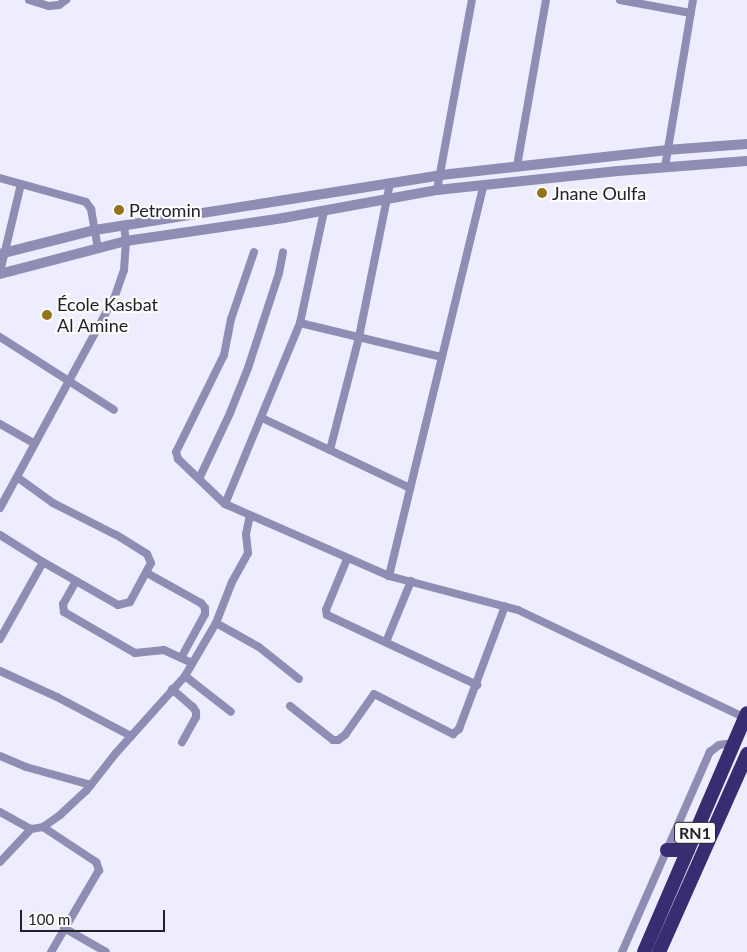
<!DOCTYPE html>
<meta charset="utf-8">
<style>
body{margin:0}
#map{position:relative;width:747px;height:952px;overflow:hidden;background:#ededff;font-family:Lato,sans-serif}
div>[style]{position:absolute}
.minor>*{height:8px;margin:-4px;padding:0 4px;transform-origin:4px;border-radius:4px;background:#8f8db3}
.tertiary>*{height:10px;margin:-5px;padding:0 5px;transform-origin:5px;border-radius:5px;background:#8f8db3}
.trunk>*{height:14px;margin:-7px;padding:0 7px;transform-origin:7px;border-radius:7px;background:#392d72}
.dots>*{width:14px;height:14px;translate:-50% -50%;box-sizing:border-box;border:2px solid #fcfcfc;border-radius:50%}
span{translate:-50% -50%;white-space:nowrap;text-align:center;line-height:1.15;-webkit-text-stroke:4.5px #fcfcfc;paint-order:stroke}
.shield-label span{padding:1px 4px;background:#fcfcfc;border:1px solid;border-radius:4px;-webkit-text-stroke-width:0}
.shield-label{font-size:16px;color:#212129;font-weight:700}
.poi-label{font-size:18px;color:#212129}
.left{translate:0 -50%;text-align:left}
.scale{position:absolute;left:20px;top:910px;width:145px;height:22px;box-sizing:border-box;border:2px solid #212129;border-top:0;padding-left:6px;font-size:15px;line-height:18px;white-space:nowrap;color:#212129;-webkit-text-stroke:4px #fcfcfc;paint-order:stroke}
</style>
<div id="map">
<div class="minor">
<i style="left:29px;top:0;width:21px;rotate:17deg"></i>
<i style="left:49px;top:6px;width:10px;rotate:-6deg"></i>
<i style="left:59px;top:5px;width:9px;rotate:-36deg"></i>
<i style="left:620px;top:0;width:72px;rotate:10.4deg"></i>
<i style="left:517px;top:166px;width:169px;rotate:-80.1deg"></i>
<i style="left:665px;top:167px;width:169px;rotate:-80.5deg"></i>
<i style="left:0;top:178px;width:89px;rotate:15.6deg"></i>
<i style="left:86px;top:202px;width:9px;rotate:54deg"></i>
<i style="left:91px;top:209px;width:40px;rotate:80deg"></i>
<i style="left:437px;top:190px;width:193px;rotate:-79.6deg"></i>
<i style="left:254px;top:252px;width:71px;rotate:108.9deg"></i>
<i style="left:231px;top:319px;width:37px;rotate:101deg"></i>
<i style="left:224px;top:355px;width:108px;rotate:116.3deg"></i>
<i style="left:176px;top:452px;width:7px;rotate:74deg"></i>
<i style="left:178px;top:459px;width:65px;rotate:43.8deg"></i>
<i style="left:225px;top:504px;width:179px;rotate:23.7deg"></i>
<i style="left:389px;top:576px;width:133px;rotate:14.8deg"></i>
<i style="left:518px;top:610px;width:251px;rotate:25.4deg"></i>
<i style="left:0;top:272px;width:90px;rotate:-76.6deg"></i>
<i style="left:300px;top:323px;width:146px;rotate:13.5deg"></i>
<i style="left:0;top:337px;width:135px;rotate:32.6deg"></i>
<i style="left:262px;top:418px;width:164px;rotate:25.3deg"></i>
<i style="left:0;top:424px;width:40px;rotate:29.7deg"></i>
<i style="left:330px;top:450px;width:117px;rotate:-75.6deg"></i>
<i style="left:359px;top:337px;width:157px;rotate:-78.6deg"></i>
<i style="left:199px;top:479px;width:73px;rotate:-64.8deg"></i>
<i style="left:230px;top:413px;width:48px;rotate:-68.2deg"></i>
<i style="left:248px;top:368px;width:100px;rotate:-71.9deg"></i>
<i style="left:279px;top:273px;width:21px;rotate:-79deg"></i>
<i style="left:225px;top:504px;width:196px;rotate:-67.5deg"></i>
<i style="left:300px;top:323px;width:115px;rotate:-77.9deg"></i>
<i style="left:0;top:508px;width:241px;rotate:-61.5deg"></i>
<i style="left:115px;top:296px;width:28px;rotate:-71deg"></i>
<i style="left:124px;top:270px;width:29px;rotate:-86deg"></i>
<i style="left:126px;top:241px;width:15px;rotate:-98deg"></i>
<i style="left:0;top:535px;width:51px;rotate:32.1deg"></i>
<i style="left:43px;top:562px;width:86px;rotate:29.8deg"></i>
<i style="left:118px;top:605px;width:12px;rotate:-14deg"></i>
<i style="left:130px;top:602px;width:44px;rotate:-61.7deg"></i>
<i style="left:151px;top:563px;width:10px;rotate:-114deg"></i>
<i style="left:147px;top:554px;width:36px;rotate:-148deg"></i>
<i style="left:116px;top:535px;width:71px;rotate:-153.1deg"></i>
<i style="left:53px;top:503px;width:44px;rotate:-144.2deg"></i>
<i style="left:347px;top:559px;width:55px;rotate:112.4deg"></i>
<i style="left:326px;top:610px;width:5px;rotate:79deg"></i>
<i style="left:327px;top:615px;width:166px;rotate:25deg"></i>
<i style="left:147px;top:573px;width:62px;rotate:29.1deg"></i>
<i style="left:201px;top:603px;width:6px;rotate:51deg"></i>
<i style="left:205px;top:608px;width:6px;rotate:90deg"></i>
<i style="left:205px;top:614px;width:50px;rotate:118.6deg"></i>
<i style="left:389px;top:576px;width:401px;rotate:-76.4deg"></i>
<i style="left:76px;top:581px;width:26px;rotate:119deg"></i>
<i style="left:63px;top:604px;width:8px;rotate:83deg"></i>
<i style="left:64px;top:612px;width:82px;rotate:30deg"></i>
<i style="left:135px;top:653px;width:29px;rotate:-6deg"></i>
<i style="left:164px;top:650px;width:31px;rotate:25deg"></i>
<i style="left:216px;top:623px;width:49px;rotate:29.2deg"></i>
<i style="left:259px;top:647px;width:51px;rotate:38.7deg"></i>
<i style="left:0;top:639px;width:88px;rotate:-60.8deg"></i>
<i style="left:386px;top:642px;width:66px;rotate:-67.7deg"></i>
<i style="left:0;top:671px;width:63px;rotate:24.5deg"></i>
<i style="left:57px;top:697px;width:84px;rotate:27.8deg"></i>
<i style="left:185px;top:676px;width:58px;rotate:38deg"></i>
<i style="left:172px;top:689px;width:28px;rotate:41deg"></i>
<i style="left:193px;top:707px;width:6px;rotate:59deg"></i>
<i style="left:196px;top:712px;width:5px;rotate:90deg"></i>
<i style="left:196px;top:717px;width:29px;rotate:119deg"></i>
<i style="left:290px;top:706px;width:55px;rotate:38.3deg"></i>
<i style="left:333px;top:740px;width:5px"></i>
<i style="left:338px;top:740px;width:9px;rotate:-36deg"></i>
<i style="left:345px;top:735px;width:50px;rotate:-54.7deg"></i>
<i style="left:374px;top:694px;width:89px;rotate:26.9deg"></i>
<i style="left:453px;top:734px;width:8px;rotate:-40deg"></i>
<i style="left:459px;top:729px;width:131px;rotate:-69.5deg"></i>
<i style="left:0;top:756px;width:28px;rotate:23deg"></i>
<i style="left:26px;top:767px;width:67px;rotate:15.5deg"></i>
<i style="left:0;top:812px;width:35px;rotate:29deg"></i>
<i style="left:31px;top:829px;width:45px;rotate:133.2deg"></i>
<i style="left:43px;top:827px;width:64px;rotate:33.4deg"></i>
<i style="left:96px;top:862px;width:9px;rotate:69deg"></i>
<i style="left:99px;top:870px;width:95px;rotate:120.3deg"></i>
<i style="left:31px;top:829px;width:12px;rotate:-9deg"></i>
<i style="left:43px;top:827px;width:21px;rotate:-35deg"></i>
<i style="left:60px;top:815px;width:35px;rotate:-43deg"></i>
<i style="left:86px;top:791px;width:48px;rotate:-51.7deg"></i>
<i style="left:116px;top:753px;width:103px;rotate:-48.1deg"></i>
<i style="left:185px;top:676px;width:61px;rotate:-59.7deg"></i>
<i style="left:216px;top:623px;width:44px;rotate:-68.7deg"></i>
<i style="left:232px;top:582px;width:33px;rotate:-61deg"></i>
<i style="left:248px;top:553px;width:19px;rotate:-96deg"></i>
<i style="left:246px;top:534px;width:19px;rotate:-78deg"></i>
<i style="left:64px;top:928px;width:48px;rotate:29.7deg"></i>
<i style="left:622px;top:952px;width:219px;rotate:-66.3deg"></i>
<i style="left:710px;top:752px;width:11px;rotate:-38deg"></i>
<i style="left:719px;top:745px;width:15px;rotate:-8deg"></i>
</div>
<div class="tertiary">
<i style="left:0;top:254px;width:98px;rotate:-14.2deg"></i>
<i style="left:95px;top:230px;width:350px;rotate:-9deg"></i>
<i style="left:441px;top:175px;width:226px;rotate:-6.3deg"></i>
<i style="left:666px;top:150px;width:81px;rotate:-4.2deg"></i>
<i style="left:0;top:274px;width:130px;rotate:-14.7deg"></i>
<i style="left:126px;top:241px;width:159px;rotate:-8.3deg"></i>
<i style="left:283px;top:218px;width:157px;rotate:-10.3deg"></i>
<i style="left:437px;top:190px;width:182px;rotate:-6deg"></i>
<i style="left:618px;top:171px;width:129px;rotate:-4.4deg"></i>
</div>
<div class="trunk">
<i style="left:667px;top:850px;width:21px"></i>
<i style="left:644px;top:952px;width:260px;rotate:-66.7deg"></i>
<i style="left:659px;top:952px;width:217px;rotate:-66deg"></i>
</div>
<div class="dots">
<i style="left:542px;top:193px;background:#93741b"></i>
<i style="left:119px;top:210px;background:#93741b"></i>
<i style="left:47px;top:315px;background:#93741b"></i>
</div>
<div class="shield-label">
<span style="left:695px;top:833px">RN1</span>
</div>
<div class="poi-label">
<span class="left" style="left:552px;top:193px">Jnane Oulfa</span>
<span class="left" style="left:129px;top:210px">Petromin</span>
<span class="left" style="left:57px;top:315px">École Kasbat<br>Al Amine</span>
</div>
<div class="scale">100 m</div>
</div>
